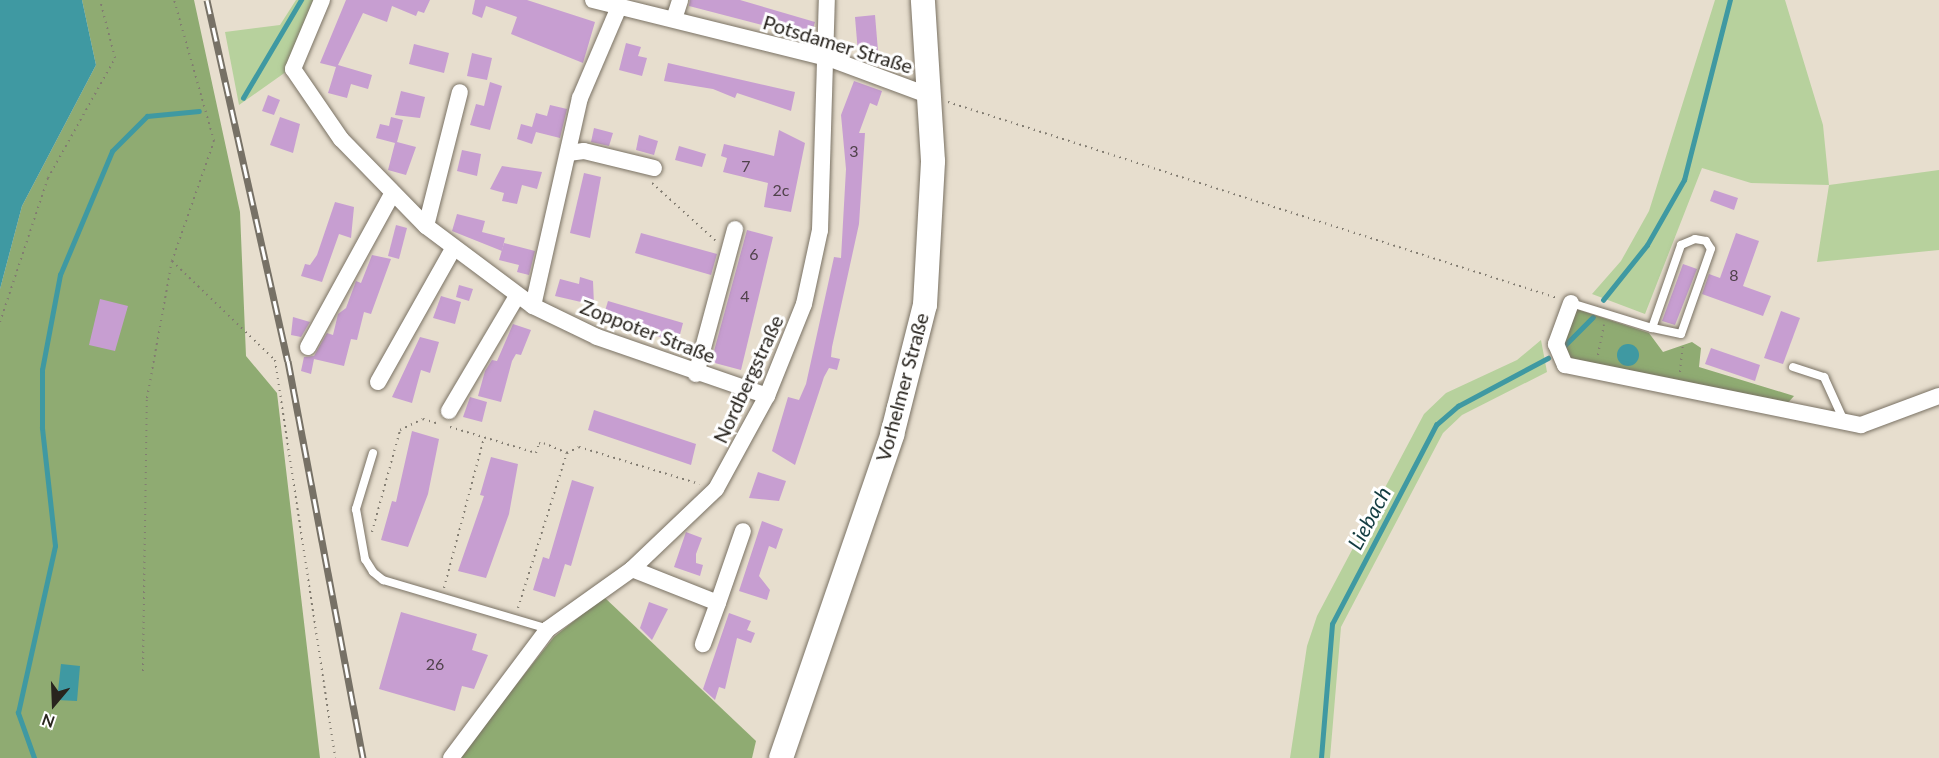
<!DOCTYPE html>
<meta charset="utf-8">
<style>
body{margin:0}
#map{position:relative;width:1939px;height:758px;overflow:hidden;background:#e7dece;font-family:Lato,sans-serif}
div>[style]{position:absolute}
.green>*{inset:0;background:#b7d19d}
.forest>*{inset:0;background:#8fab72}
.water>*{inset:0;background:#3f99a2}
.round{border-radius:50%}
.stream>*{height:4.5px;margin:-2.25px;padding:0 2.25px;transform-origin:2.25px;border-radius:2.25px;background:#3f99a2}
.building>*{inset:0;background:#c79ed1}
.path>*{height:2px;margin-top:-1px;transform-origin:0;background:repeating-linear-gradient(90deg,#827c71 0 1.5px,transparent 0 6px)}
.roads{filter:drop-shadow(0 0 2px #7a7264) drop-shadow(0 0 2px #7a7264)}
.lane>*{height:8px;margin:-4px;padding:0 4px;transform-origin:4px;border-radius:4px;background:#fff}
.street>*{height:16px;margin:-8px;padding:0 8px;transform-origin:8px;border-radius:8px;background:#fff}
.secondary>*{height:24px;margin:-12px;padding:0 12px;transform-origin:12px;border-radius:12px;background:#fff}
.rail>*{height:7px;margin-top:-3.5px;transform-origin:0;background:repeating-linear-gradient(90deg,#fff 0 14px,#777166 0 28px);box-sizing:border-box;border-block:2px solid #777166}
span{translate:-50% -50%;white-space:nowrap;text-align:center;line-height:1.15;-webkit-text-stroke:6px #fff;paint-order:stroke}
.number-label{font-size:16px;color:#50424b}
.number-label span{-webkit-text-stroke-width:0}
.street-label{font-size:20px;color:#28241e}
.water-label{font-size:21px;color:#123c41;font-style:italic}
.north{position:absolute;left:24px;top:674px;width:60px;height:60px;-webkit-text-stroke:4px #fff;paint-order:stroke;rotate:199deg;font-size:16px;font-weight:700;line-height:24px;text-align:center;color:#28241e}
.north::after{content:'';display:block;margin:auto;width:21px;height:27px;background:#28241e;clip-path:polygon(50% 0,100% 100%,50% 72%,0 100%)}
</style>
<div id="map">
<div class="green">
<i style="clip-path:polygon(296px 0,319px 0,290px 69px,239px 105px,225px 32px,280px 25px)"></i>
<i style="clip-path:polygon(1715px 0,1785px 0,1823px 125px,1829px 185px,1939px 170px,1939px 250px,1817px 262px,1829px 185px,1751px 183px,1702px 168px,1645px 314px,1592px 294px,1621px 261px,1649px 211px)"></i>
<i style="clip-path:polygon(1541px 340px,1547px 372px,1462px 415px,1443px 433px,1341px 627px,1330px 758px,1290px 758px,1307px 646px,1317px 616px,1424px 414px,1446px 393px,1517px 360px)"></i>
</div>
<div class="forest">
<i style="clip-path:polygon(82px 0,194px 0,240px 212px,246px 356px,277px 393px,320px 758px,0 758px,0 289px,22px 206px,96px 65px)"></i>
<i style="clip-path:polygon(1576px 309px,1649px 333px,1663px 352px,1692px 342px,1701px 348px,1699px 367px,1794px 396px,1785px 406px,1573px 361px,1561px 344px)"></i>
<i style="clip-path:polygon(604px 597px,756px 741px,752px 758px,458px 758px,554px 637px)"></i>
</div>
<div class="water">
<i style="clip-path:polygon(0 0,82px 0,96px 65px,22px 206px,0 289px)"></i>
<i class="round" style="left:1617px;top:344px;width:22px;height:22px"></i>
<i style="clip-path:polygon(61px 664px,80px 666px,77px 701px,57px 700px)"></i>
</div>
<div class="stream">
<i style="left:243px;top:98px;width:114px;rotate:-59.4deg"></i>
<i style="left:1603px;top:300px;width:70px;rotate:-51.3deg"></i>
<i style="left:1647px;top:245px;width:75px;rotate:-60.4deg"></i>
<i style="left:1684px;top:180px;width:186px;rotate:-75.7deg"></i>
<i style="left:1563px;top:347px;width:42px;rotate:-45deg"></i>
<i style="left:34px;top:758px;width:48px;rotate:-109.6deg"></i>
<i style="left:18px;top:713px;width:171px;rotate:-77.5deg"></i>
<i style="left:55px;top:546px;width:119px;rotate:-96.3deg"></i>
<i style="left:42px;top:428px;width:58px;rotate:-90deg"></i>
<i style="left:42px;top:370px;width:97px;rotate:-79.3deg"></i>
<i style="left:60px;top:275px;width:134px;rotate:-67.2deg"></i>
<i style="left:112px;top:151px;width:49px;rotate:-45deg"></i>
<i style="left:147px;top:116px;width:52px;rotate:-5.5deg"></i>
<i style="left:1321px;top:758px;width:134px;rotate:-85.3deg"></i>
<i style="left:1332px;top:624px;width:225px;rotate:-62.4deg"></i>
<i style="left:1436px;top:425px;width:29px;rotate:-41deg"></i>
<i style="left:1458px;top:406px;width:102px;rotate:-28.1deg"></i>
</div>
<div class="building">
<i style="clip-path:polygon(346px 0,430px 0,424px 13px,418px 11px,416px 16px,392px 6px,387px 22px,363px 13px,338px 65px,372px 75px,368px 89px,351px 84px,347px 98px,328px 93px,336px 67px,320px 63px)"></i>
<i style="clip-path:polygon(475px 0,527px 0,595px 22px,583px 63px,511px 34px,517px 17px,486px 6px,482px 18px,472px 14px)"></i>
<i style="clip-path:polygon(690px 0,740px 0,815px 22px,811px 36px,805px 36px,689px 6px)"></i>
<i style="clip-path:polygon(875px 15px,878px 51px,858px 53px,855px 17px)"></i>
<i style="clip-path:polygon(626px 43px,641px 47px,638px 56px,647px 58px,642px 76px,619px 70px)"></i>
<i style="clip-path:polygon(414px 44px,449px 53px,444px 73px,409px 64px)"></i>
<i style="clip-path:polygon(472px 53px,492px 58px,487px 80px,467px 76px)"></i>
<i style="clip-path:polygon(668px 63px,795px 92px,791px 111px,737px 93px,735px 98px,713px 89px,664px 81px)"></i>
<i style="clip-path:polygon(854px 81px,882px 91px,877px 106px,870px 103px,859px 133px,865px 133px,859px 224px,832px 347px,831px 357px,840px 359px,837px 370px,829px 368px,824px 377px,795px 465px,772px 451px,788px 397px,799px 400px,806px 384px,834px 257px,841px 258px,846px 169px,841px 115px)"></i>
<i style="clip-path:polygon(490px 82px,502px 86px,490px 130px,470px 125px,476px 104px,484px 106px)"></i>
<i style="clip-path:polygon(401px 91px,425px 97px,420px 118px,395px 115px)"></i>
<i style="clip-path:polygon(268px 95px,280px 100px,274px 115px,262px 111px)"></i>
<i style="clip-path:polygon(550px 105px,567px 109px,560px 138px,536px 132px,532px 144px,517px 139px,521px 124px,532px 127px,536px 113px,547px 116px)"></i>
<i style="clip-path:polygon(280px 117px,300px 124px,293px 153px,270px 145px)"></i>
<i style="clip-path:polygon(391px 117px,403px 120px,397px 142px,416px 147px,406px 175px,388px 170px,395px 143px,376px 138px,380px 124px,389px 126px)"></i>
<i style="clip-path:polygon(594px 128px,613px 133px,609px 146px,591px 142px)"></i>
<i style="clip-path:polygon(779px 130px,805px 143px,791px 212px,764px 207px,768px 183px,723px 172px,727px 158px,721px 156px,724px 144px,774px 156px)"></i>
<i style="clip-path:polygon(639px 135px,658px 141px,654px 155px,636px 150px)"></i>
<i style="clip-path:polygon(679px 146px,706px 154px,702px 167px,675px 160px)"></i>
<i style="clip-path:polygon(462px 150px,481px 154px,477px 176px,457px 171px)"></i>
<i style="clip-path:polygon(502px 166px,542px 172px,537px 189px,522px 185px,517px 204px,502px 201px,504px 193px,490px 189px)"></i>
<i style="clip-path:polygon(584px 173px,601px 177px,590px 238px,570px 233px)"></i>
<i style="clip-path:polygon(1714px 190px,1738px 198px,1734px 210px,1710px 201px)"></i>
<i style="clip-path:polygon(335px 202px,354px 207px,351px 238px,339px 234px,322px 282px,301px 276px,305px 264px,310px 265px,317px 255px)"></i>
<i style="clip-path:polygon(457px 214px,485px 221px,482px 232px,505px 238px,502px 251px,452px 231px)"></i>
<i style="clip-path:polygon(396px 225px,407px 228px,399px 259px,388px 256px)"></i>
<i style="clip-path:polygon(747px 230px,773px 237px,741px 370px,711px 362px)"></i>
<i style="clip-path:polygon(641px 233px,717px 254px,711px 275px,635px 253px)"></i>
<i style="clip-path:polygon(1736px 233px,1759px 241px,1743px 286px,1771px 296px,1763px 316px,1702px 294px,1709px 274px,1720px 278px)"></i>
<i style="clip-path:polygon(504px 243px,535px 251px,529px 275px,517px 272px,519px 265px,499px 260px)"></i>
<i style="clip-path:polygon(372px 255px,391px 259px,371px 314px,364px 312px,357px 340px,351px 339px,344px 366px,314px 359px,311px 374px,301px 371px,304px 357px,314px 356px,327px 333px,333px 335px,338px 314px,346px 308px,356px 281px,361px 283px)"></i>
<i style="clip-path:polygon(1683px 264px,1697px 269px,1675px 325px,1662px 321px)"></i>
<i style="clip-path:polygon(580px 277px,593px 281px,594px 305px,555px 296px,560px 279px,579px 284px)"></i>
<i style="clip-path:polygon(459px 285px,473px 289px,469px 301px,456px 297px)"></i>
<i style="clip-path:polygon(441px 296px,461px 302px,455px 324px,433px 318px)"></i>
<i style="clip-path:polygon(100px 299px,128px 306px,115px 351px,89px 345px)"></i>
<i style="clip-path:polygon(608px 301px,683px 323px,678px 342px,602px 321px)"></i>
<i style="clip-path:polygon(1781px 311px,1800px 318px,1783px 364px,1764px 358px)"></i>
<i style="clip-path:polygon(293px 317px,310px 322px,301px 337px,291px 335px)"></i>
<i style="clip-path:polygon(513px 324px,531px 330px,521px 355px,516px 354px,512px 361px,501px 402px,478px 396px,485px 371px,492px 360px,497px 361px)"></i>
<i style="clip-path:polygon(420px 337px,439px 342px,430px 373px,421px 370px,412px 403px,392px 397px)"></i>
<i style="clip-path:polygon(1711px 348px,1760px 365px,1755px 381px,1705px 364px)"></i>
<i style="clip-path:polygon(470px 397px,487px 402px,482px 422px,463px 417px)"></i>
<i style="clip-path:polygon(594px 410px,696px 444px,691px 465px,588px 430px)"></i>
<i style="clip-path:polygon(412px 431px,439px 439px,428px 494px,408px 547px,381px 540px,392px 501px,396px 502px)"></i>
<i style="clip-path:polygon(491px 457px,518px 464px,509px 514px,486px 578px,458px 571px,484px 496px,480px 495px)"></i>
<i style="clip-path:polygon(758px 472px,786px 481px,779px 501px,749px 498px)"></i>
<i style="clip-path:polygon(572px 480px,594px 487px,571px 566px,565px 564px,555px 597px,533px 590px,543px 557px,549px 559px)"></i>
<i style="clip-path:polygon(762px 521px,783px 529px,776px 549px,769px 546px,759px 576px,770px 590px,767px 600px,739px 591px)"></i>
<i style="clip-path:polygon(686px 532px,702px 538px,696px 554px,696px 563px,703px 565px,700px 576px,674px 567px)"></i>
<i style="clip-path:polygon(649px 602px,668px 609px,652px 640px,640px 628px)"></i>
<i style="clip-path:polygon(401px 612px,477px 634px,472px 650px,488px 655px,474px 689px,462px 686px,455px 711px,379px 689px)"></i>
<i style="clip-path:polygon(729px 613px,751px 621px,747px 630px,755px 633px,751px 643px,737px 638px,725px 689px,719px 687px,715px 700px,703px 689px)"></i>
</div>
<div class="path">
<i style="left:948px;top:102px;width:640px;rotate:17.84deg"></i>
<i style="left:652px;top:183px;width:86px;rotate:42.2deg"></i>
<i style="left:172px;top:261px;width:143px;rotate:43.9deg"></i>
<i style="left:275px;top:360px;width:402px;rotate:81.4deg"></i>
<i style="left:0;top:322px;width:152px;rotate:-71.6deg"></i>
<i style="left:48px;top:178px;width:137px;rotate:-60.8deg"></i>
<i style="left:115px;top:58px;width:60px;rotate:-104.5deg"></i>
<i style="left:1598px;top:355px;width:31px;rotate:-79deg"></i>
<i style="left:1680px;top:372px;width:27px;rotate:-84deg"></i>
<i style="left:450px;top:427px;width:90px;rotate:16.8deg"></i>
<i style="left:536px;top:453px;width:10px;rotate:-73deg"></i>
<i style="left:539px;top:443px;width:4px;rotate:27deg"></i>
<i style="left:567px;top:453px;width:13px;rotate:-27deg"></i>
<i style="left:579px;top:447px;width:126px;rotate:17.1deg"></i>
<i style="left:372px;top:532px;width:106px;rotate:-74.6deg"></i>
<i style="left:400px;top:430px;width:25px;rotate:-26deg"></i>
<i style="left:423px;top:419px;width:17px;rotate:17deg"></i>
<i style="left:444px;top:588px;width:155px;rotate:-75.1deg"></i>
<i style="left:518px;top:608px;width:163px;rotate:-72.5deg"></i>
<i style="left:567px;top:453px;width:25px;rotate:-157deg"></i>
<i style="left:143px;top:671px;width:273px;rotate:-89.2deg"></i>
<i style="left:147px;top:398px;width:139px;rotate:-79.7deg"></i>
<i style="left:172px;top:261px;width:127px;rotate:-70.7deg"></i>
<i style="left:214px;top:141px;width:147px;rotate:-105.8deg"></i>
</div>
<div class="roads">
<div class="lane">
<i style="left:1571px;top:303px;width:85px;rotate:17.2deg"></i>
<i style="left:1652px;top:328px;width:88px;rotate:-70.7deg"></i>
<i style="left:1681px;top:245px;width:15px;rotate:-23deg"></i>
<i style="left:1695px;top:239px;width:11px;rotate:10deg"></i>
<i style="left:1706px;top:241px;width:9px;rotate:58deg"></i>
<i style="left:1711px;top:249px;width:90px;rotate:109.4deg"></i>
<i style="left:1681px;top:334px;width:30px;rotate:-168deg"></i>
<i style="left:1793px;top:367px;width:33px;rotate:18deg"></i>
<i style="left:1824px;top:377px;width:48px;rotate:65.6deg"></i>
<i style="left:373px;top:453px;width:59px;rotate:106.9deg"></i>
<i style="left:356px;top:509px;width:51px;rotate:79.8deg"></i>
<i style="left:365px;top:559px;width:15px;rotate:58deg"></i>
<i style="left:373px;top:572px;width:13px;rotate:39deg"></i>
<i style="left:383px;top:580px;width:172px;rotate:16.5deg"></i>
</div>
<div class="street">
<i style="left:322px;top:0;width:75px;rotate:112.8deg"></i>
<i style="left:293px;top:69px;width:85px;rotate:55.6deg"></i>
<i style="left:341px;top:139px;width:122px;rotate:45.7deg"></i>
<i style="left:426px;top:226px;width:134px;rotate:36.8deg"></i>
<i style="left:533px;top:306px;width:71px;rotate:25.8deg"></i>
<i style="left:597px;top:337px;width:180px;rotate:19.1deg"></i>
<i style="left:593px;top:0;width:242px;rotate:13.9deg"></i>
<i style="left:828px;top:58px;width:109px;rotate:20.4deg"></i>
<i style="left:674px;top:19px;width:20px;rotate:-72deg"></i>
<i style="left:568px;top:153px;width:16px;rotate:-7deg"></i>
<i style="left:584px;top:151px;width:72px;rotate:13.7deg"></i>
<i style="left:426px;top:226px;width:138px;rotate:-75.8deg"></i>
<i style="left:1571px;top:303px;width:44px;rotate:110.1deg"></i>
<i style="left:1556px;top:344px;width:23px;rotate:67deg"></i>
<i style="left:1565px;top:365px;width:302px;rotate:11.5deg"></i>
<i style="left:1861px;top:425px;width:83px;rotate:-20.4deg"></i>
<i style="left:533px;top:306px;width:213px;rotate:-77.3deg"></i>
<i style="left:580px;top:98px;width:99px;rotate:-66.8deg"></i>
<i style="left:308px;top:347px;width:175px;rotate:-61.2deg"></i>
<i style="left:696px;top:374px;width:150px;rotate:-74.9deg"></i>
<i style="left:378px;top:382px;width:153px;rotate:-60.6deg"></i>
<i style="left:449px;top:411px;width:134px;rotate:-59.4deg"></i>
<i style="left:632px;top:569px;width:92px;rotate:21.6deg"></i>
<i style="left:718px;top:603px;width:44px;rotate:110.1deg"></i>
<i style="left:718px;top:603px;width:76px;rotate:-70.9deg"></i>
<i style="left:451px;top:758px;width:161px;rotate:-53.1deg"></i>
<i style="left:548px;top:629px;width:103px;rotate:-35.5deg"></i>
<i style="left:632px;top:569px;width:116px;rotate:-43.6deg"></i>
<i style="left:716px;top:489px;width:106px;rotate:-61.3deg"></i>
<i style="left:767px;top:396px;width:99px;rotate:-68.1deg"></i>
<i style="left:804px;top:304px;width:76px;rotate:-77.8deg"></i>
<i style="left:820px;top:230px;width:230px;rotate:-88.3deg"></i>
</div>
<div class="secondary">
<i style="left:781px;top:758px;width:342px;rotate:-71deg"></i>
<i style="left:892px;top:435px;width:134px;rotate:-75.8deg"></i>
<i style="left:925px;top:305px;width:144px;rotate:-86.8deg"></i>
<i style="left:933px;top:161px;width:161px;rotate:-93.6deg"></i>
</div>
</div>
<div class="rail">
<i style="left:207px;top:0;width:370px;rotate:77.4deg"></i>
<i style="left:288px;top:361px;width:404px;rotate:79.3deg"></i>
</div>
<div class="number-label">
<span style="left:854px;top:151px">3</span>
<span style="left:746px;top:166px">7</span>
<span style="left:781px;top:190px">2c</span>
<span style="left:754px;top:254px">6</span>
<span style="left:1734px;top:275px">8</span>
<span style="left:745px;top:296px">4</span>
<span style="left:435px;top:664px">26</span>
</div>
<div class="street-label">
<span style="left:838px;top:44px;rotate:17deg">Potsdamer Straße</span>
<span style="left:648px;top:331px;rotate:21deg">Zoppoter Straße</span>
<span style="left:748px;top:379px;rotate:-65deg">Nordbergstraße</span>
<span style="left:902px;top:387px;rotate:-75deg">Vorhelmer Straße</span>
</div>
<div class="water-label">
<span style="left:1369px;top:518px;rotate:-62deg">Liebach</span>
</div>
<div class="north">N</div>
</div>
